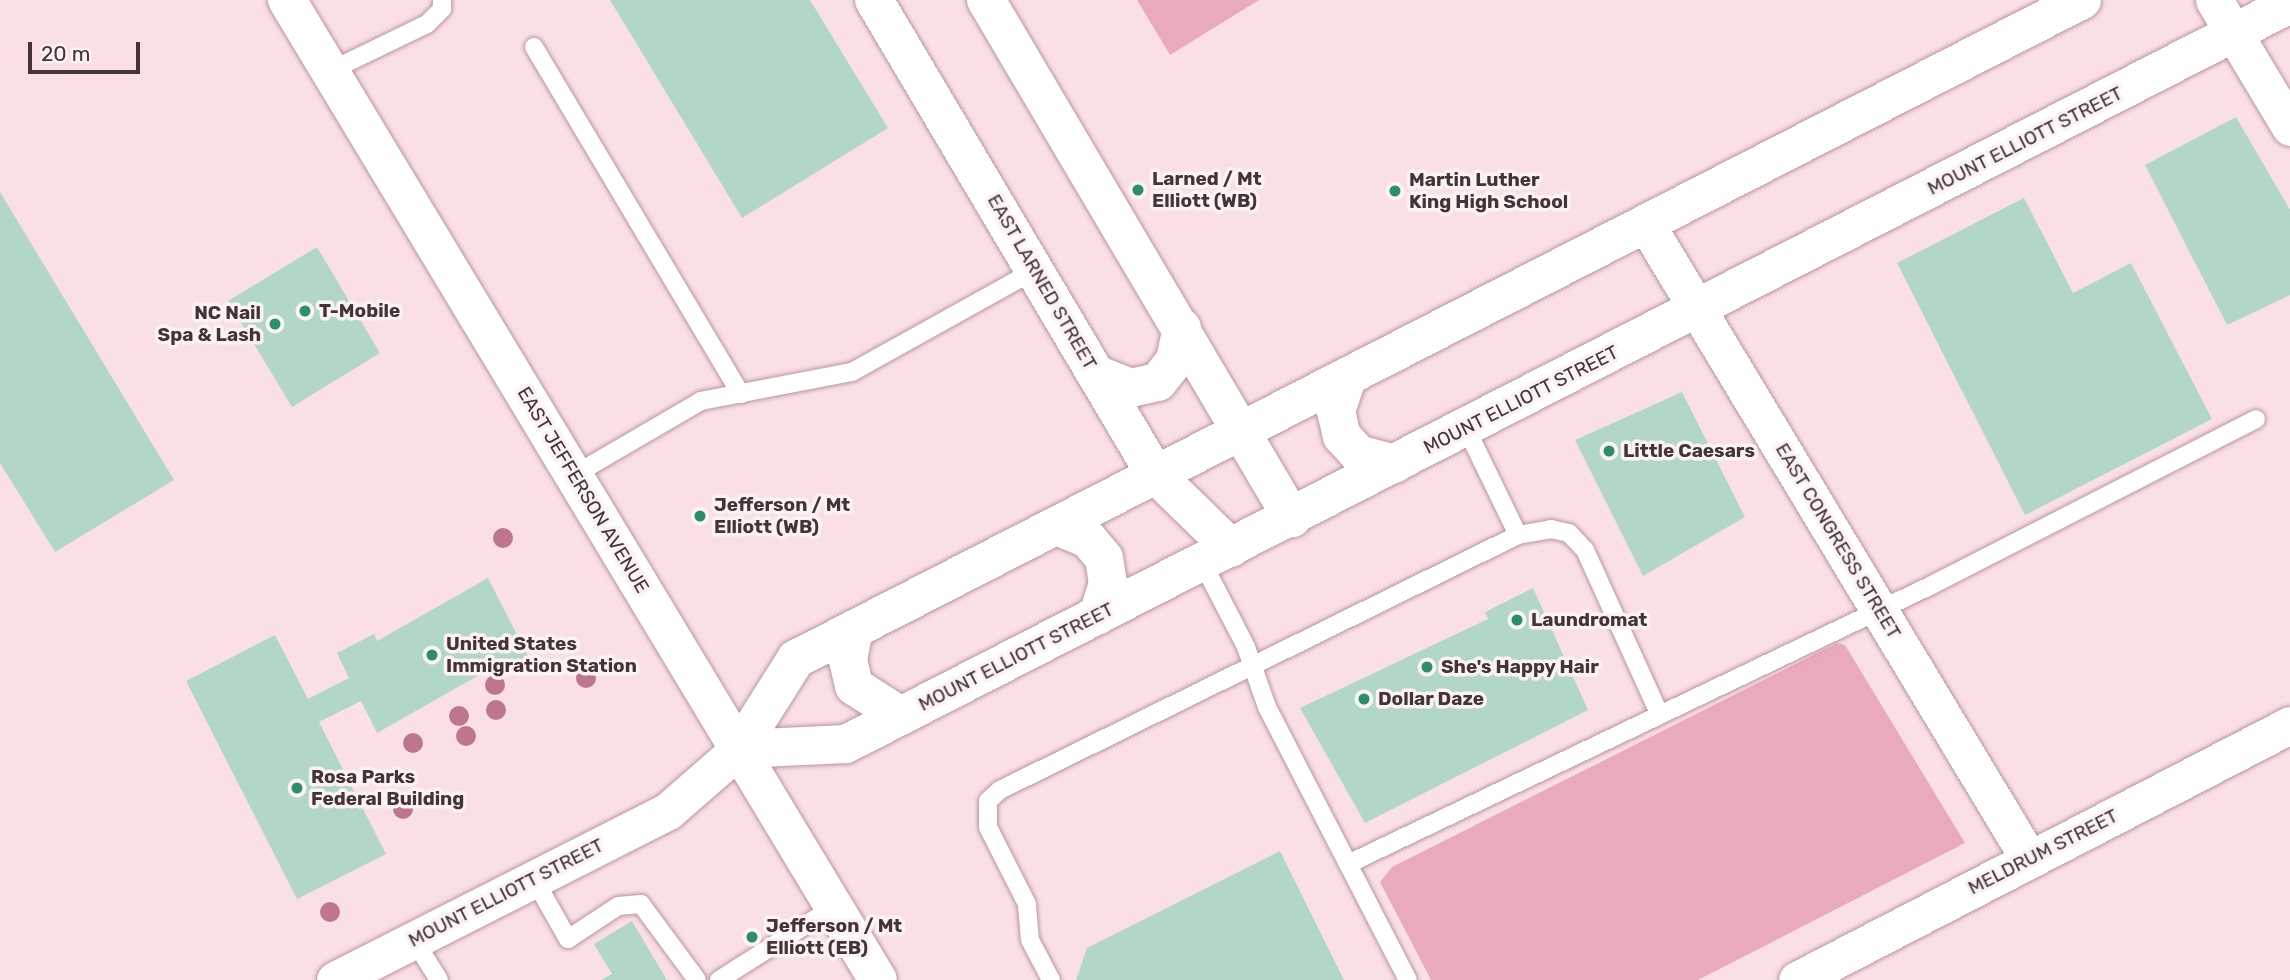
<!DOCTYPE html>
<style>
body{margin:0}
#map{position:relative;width:2290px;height:980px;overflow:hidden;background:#fae0e5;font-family:Rubik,sans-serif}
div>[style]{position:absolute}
.green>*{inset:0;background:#e9abb9}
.building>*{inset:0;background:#b2d8c5}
.roads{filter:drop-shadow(0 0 2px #bc959d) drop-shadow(0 0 2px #bc959d)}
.lane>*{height:18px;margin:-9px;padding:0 9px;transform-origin:9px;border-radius:9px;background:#fff}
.street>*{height:37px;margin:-18.5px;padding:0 18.5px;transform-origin:18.5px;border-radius:18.5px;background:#fff}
.secondary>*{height:38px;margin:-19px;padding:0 19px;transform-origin:19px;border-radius:19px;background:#fff}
.trees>*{width:20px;height:20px;margin:-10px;border-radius:50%;background:#be768e}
.dots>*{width:19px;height:19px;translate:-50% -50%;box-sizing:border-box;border:4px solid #fbf2f4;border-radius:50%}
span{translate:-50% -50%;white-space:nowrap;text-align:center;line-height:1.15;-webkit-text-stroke:7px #fbf2f4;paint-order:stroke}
.street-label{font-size:19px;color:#443337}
.poi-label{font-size:19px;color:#443337;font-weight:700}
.left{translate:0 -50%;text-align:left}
.right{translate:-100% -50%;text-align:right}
.scale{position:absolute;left:28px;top:42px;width:112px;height:32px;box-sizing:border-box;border:4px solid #443337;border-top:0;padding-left:9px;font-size:21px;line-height:24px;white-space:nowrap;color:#443337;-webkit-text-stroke:5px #fbf2f4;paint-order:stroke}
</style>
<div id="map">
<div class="green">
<i style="clip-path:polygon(1137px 0,1259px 0,1170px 55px)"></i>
<i style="clip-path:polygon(1837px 643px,1845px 645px,1965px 843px,1698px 980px,1431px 980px,1380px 882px,1392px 867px)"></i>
</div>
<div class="building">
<i style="clip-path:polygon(610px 0,810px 0,888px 128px,742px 218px)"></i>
<i style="clip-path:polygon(2236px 117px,2290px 210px,2290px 295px,2227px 325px,2145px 165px)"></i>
<i style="clip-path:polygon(0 192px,174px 480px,55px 552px,0 463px)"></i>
<i style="clip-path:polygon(2024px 198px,2073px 293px,2131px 263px,2212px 419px,2025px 515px,1897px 263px)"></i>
<i style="clip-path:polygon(317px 247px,380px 353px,292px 407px,228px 301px)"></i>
<i style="clip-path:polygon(1682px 392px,1745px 517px,1643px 576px,1575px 440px)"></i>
<i style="clip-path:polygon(488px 578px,528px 656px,490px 675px,488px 670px,377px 733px,361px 701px,319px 722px,386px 854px,297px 899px,186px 681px,275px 635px,308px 699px,349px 678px,337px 653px,374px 634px,377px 641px)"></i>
<i style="clip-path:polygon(1533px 588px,1588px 710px,1365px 823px,1300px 708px,1488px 619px,1485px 612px)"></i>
<i style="clip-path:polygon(1280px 851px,1344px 980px,1076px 980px,1087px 948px)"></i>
<i style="clip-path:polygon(632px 921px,667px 980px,601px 980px,612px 974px,594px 944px)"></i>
</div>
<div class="roads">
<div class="lane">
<i style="left:534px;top:47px;width:404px;rotate:59.2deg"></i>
<i style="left:330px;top:71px;width:108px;rotate:-25.9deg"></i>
<i style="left:427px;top:24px;width:21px;rotate:-45deg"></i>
<i style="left:442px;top:9px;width:9px;rotate:-90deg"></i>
<i style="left:1466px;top:428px;width:119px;rotate:64.1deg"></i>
<i style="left:574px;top:475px;width:147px;rotate:-30.2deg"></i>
<i style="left:701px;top:401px;width:154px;rotate:-10.9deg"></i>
<i style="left:852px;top:372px;width:210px;rotate:-29.1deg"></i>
<i style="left:1202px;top:562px;width:96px;rotate:62.6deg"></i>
<i style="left:1246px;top:647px;width:64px;rotate:70.7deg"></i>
<i style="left:1267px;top:707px;width:307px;rotate:62.7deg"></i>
<i style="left:1348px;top:864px;width:647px;rotate:-25.54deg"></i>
<i style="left:1932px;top:585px;width:364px;rotate:-27.1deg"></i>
<i style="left:534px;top:879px;width:69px;rotate:60.5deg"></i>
<i style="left:568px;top:939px;width:60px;rotate:-33.4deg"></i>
<i style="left:618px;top:906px;width:23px;rotate:-5deg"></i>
<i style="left:641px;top:904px;width:94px;rotate:53.6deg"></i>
<i style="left:414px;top:940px;width:47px;rotate:58deg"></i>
<i style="left:719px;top:980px;width:136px;rotate:-32.4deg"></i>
<i style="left:1051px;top:980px;width:45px;rotate:-117.7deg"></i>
<i style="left:1030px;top:940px;width:36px;rotate:-95deg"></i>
<i style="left:1027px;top:904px;width:86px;rotate:-116.9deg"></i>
<i style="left:988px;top:827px;width:26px;rotate:-90deg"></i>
<i style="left:988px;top:801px;width:16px;rotate:-43deg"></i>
<i style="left:1000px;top:790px;width:577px;rotate:-26.21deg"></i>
<i style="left:1518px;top:535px;width:34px;rotate:-10deg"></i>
<i style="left:1551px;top:529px;width:18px;rotate:13deg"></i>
<i style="left:1569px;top:533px;width:23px;rotate:47deg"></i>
<i style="left:1585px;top:550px;width:179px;rotate:65.6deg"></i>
</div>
<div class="street">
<i style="left:2214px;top:0;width:148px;rotate:59.1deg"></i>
<i style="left:1646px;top:224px;width:742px;rotate:58.9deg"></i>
<i style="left:335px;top:980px;width:373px;rotate:-26.9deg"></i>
<i style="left:668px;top:811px;width:94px;rotate:-41.1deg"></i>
<i style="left:1797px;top:980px;width:555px;rotate:-27.35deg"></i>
</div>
<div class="secondary">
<i style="left:287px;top:0;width:1144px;rotate:58.91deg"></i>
<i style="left:874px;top:0;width:551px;rotate:59.34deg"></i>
<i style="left:1155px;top:474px;width:106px;rotate:44.2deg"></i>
<i style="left:986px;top:0;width:602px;rotate:59.43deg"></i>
<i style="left:1096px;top:374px;width:38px;rotate:22deg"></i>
<i style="left:1131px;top:388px;width:28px;rotate:-13deg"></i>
<i style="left:1158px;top:382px;width:28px;rotate:-52deg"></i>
<i style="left:1175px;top:360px;width:33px;rotate:-78deg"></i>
<i style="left:1348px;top:376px;width:37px;rotate:109deg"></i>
<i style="left:1336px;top:411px;width:26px;rotate:77deg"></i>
<i style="left:1342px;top:436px;width:24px;rotate:48deg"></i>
<i style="left:1358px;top:454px;width:38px;rotate:15deg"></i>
<i style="left:1057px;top:526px;width:34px;rotate:23deg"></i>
<i style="left:1088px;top:539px;width:25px;rotate:50deg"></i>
<i style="left:1104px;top:558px;width:25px;rotate:81deg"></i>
<i style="left:1108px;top:583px;width:34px;rotate:107deg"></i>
<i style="left:854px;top:629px;width:32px;rotate:101deg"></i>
<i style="left:848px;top:660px;width:27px;rotate:77deg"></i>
<i style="left:854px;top:686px;width:56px;rotate:32.6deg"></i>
<i style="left:739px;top:749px;width:107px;rotate:-2.7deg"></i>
<i style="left:846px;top:744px;width:1623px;rotate:-27.13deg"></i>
<i style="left:739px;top:749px;width:107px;rotate:-57.7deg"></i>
<i style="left:796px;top:659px;width:1445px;rotate:-27.13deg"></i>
</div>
</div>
<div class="trees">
<i style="left:503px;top:538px"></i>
<i style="left:586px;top:678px"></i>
<i style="left:495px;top:685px"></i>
<i style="left:496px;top:710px"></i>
<i style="left:459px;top:716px"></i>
<i style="left:466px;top:736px"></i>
<i style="left:413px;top:743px"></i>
<i style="left:403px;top:809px"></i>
<i style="left:330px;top:912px"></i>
</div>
<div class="dots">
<i style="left:1138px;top:190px;background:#2d8f6a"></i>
<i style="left:1395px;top:191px;background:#2d8f6a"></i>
<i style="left:305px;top:311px;background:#2d8f6a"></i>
<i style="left:275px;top:324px;background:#2d8f6a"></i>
<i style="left:1609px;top:451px;background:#2d8f6a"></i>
<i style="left:700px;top:516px;background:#2d8f6a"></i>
<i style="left:1517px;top:620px;background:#2d8f6a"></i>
<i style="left:432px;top:655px;background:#2d8f6a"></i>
<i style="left:1427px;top:667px;background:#2d8f6a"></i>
<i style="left:1364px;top:699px;background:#2d8f6a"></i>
<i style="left:297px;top:788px;background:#2d8f6a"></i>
<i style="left:752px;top:937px;background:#2d8f6a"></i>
</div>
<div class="street-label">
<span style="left:2025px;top:141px;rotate:-27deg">MOUNT ELLIOTT STREET</span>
<span style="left:1042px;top:282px;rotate:60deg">EAST LARNED STREET</span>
<span style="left:1521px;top:400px;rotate:-27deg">MOUNT ELLIOTT STREET</span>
<span style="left:583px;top:490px;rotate:59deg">EAST JEFFERSON AVENUE</span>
<span style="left:1838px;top:541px;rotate:59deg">EAST CONGRESS STREET</span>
<span style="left:1016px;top:657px;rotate:-27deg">MOUNT ELLIOTT STREET</span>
<span style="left:2043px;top:852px;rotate:-27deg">MELDRUM STREET</span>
<span style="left:506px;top:893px;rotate:-27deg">MOUNT ELLIOTT STREET</span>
</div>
<div class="poi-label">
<span class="left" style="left:1152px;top:190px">Larned / Mt<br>Elliott (WB)</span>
<span class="left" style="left:1409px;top:191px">Martin Luther<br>King High School</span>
<span class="left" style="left:319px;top:311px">T-Mobile</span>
<span class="right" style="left:261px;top:324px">NC Nail<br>Spa &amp; Lash</span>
<span class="left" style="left:1623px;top:451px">Little Caesars</span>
<span class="left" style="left:714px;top:516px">Jefferson / Mt<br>Elliott (WB)</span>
<span class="left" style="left:1531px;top:620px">Laundromat</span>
<span class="left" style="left:446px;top:655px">United States<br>Immigration Station</span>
<span class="left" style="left:1441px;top:667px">She's Happy Hair</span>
<span class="left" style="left:1378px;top:699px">Dollar Daze</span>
<span class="left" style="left:311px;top:788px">Rosa Parks<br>Federal Building</span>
<span class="left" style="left:766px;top:937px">Jefferson / Mt<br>Elliott (EB)</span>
</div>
<div class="scale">20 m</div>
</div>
